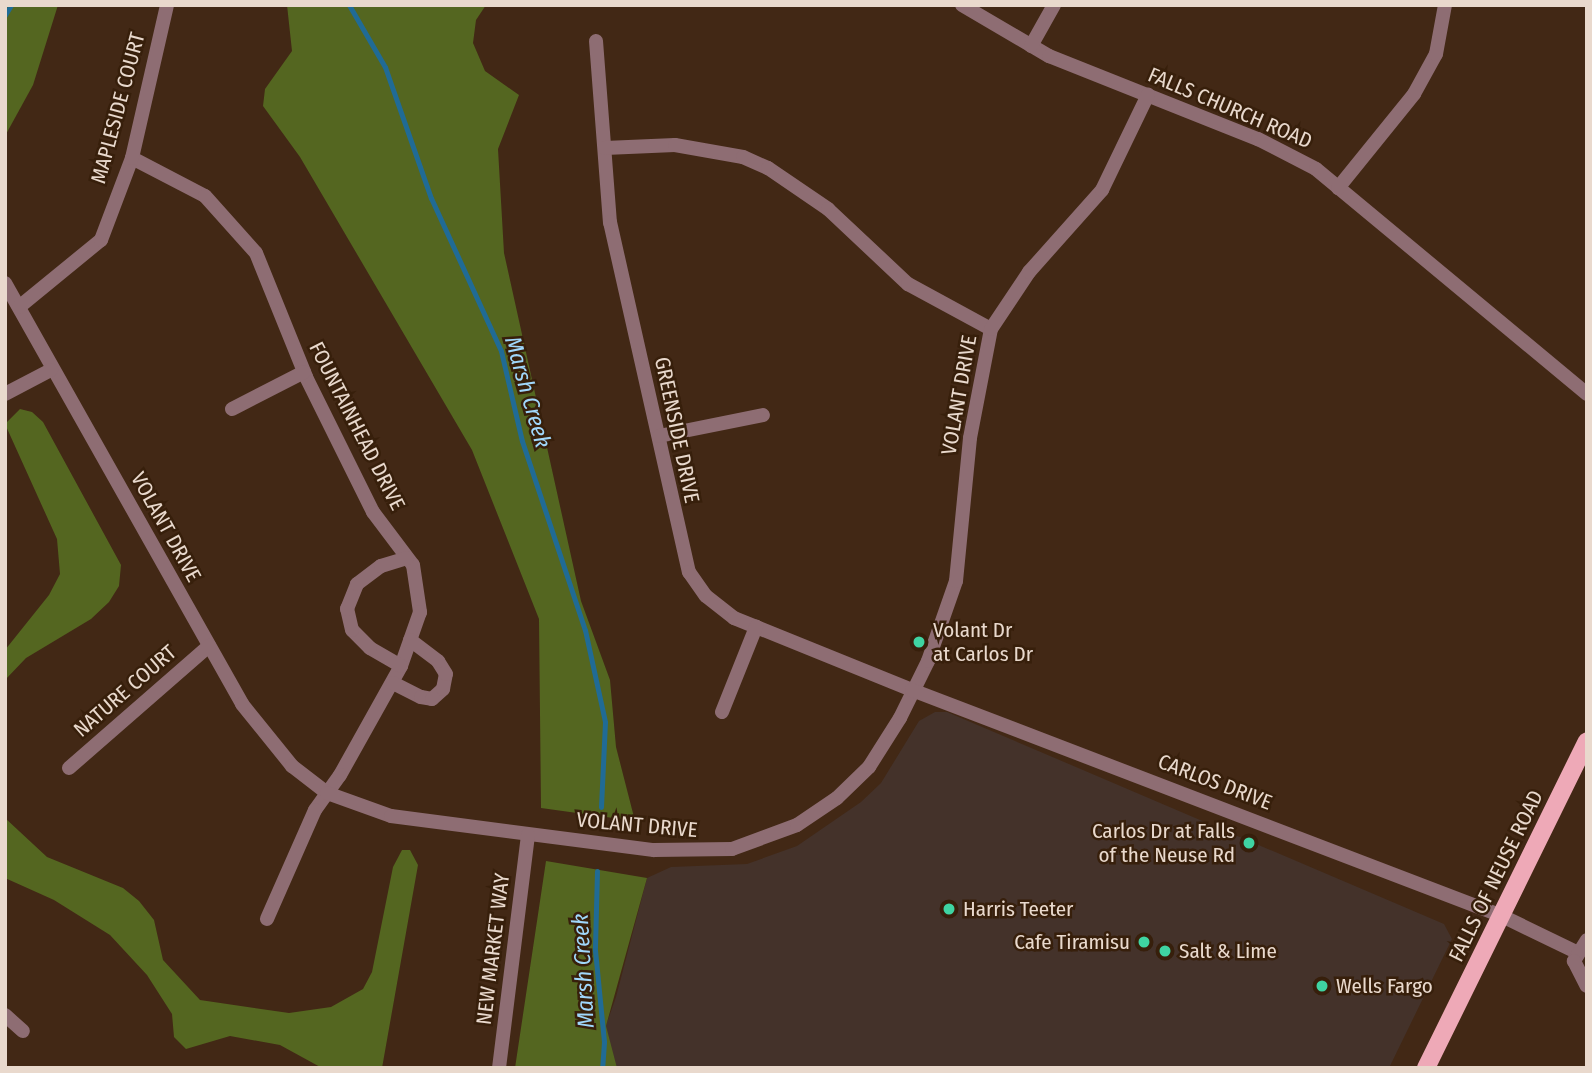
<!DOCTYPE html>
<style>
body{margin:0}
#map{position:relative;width:1592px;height:1073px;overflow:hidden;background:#422815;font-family:"Fira Sans Condensed",sans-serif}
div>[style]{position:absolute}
.commercial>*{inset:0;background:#44322a}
.forest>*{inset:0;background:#546620}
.stream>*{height:5px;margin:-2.5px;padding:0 2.5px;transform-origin:2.5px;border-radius:2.5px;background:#206b95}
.minor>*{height:14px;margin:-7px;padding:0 7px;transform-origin:7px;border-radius:7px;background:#8e6d73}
.tertiary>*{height:14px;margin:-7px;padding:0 7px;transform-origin:7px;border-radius:7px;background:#8e6d73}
.primary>*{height:18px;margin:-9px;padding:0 9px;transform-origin:9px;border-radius:9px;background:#eea9b7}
.dots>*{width:19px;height:19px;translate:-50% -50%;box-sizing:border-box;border:4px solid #371f0b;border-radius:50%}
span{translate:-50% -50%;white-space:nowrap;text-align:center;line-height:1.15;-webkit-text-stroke:5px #371f0b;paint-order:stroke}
.street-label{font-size:21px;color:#e9d9cd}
.poi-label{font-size:21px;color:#e9d9cd}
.left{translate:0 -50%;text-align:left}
.right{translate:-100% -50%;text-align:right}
.water-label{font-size:23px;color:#a0d7fb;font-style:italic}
.frame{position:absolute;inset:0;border:7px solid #e9d9cd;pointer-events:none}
</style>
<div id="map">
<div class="commercial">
<i style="clip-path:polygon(935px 712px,947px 712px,1444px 924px,1452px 939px,1389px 1068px,591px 1068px,616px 997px,647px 878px,671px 867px,747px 864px,797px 846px,861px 802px,881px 783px,919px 721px)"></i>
</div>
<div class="forest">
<i style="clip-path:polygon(5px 5px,58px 5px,33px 85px,5px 136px)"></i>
<i style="clip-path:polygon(287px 5px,486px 5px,476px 20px,473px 43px,485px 71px,519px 95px,498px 149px,504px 253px,581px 601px,610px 680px,616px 747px,635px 821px,541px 808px,539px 619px,472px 450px,300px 157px,263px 106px,265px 89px,292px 51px)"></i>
<i style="clip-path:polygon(20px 409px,32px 412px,43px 422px,121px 565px,119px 586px,109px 602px,91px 619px,26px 658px,5px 680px,5px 650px,49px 595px,60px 574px,57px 539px,5px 424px)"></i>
<i style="clip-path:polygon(5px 818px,47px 857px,123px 888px,139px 901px,154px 920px,163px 960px,200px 1000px,289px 1013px,331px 1007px,363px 989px,372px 972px,393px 867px,402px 850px,410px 850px,418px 865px,382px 1068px,322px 1068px,280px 1045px,230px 1036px,186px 1049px,174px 1037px,172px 1014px,147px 975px,110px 935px,54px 900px,5px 878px)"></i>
<i style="clip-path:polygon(546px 861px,647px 878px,606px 1026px,617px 1068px,515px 1068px)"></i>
</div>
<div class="stream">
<i style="left:349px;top:5px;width:72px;rotate:59.9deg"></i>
<i style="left:385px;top:67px;width:139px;rotate:70.7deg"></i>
<i style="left:431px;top:198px;width:168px;rotate:65.4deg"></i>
<i style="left:501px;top:351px;width:92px;rotate:76.9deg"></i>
<i style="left:522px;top:441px;width:199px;rotate:71.6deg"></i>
<i style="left:585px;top:630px;width:94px;rotate:77.7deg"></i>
<i style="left:605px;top:722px;width:85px;rotate:92.7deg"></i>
<i style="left:5px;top:15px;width:12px;rotate:-59deg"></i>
<i style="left:597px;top:871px;width:79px;rotate:91.5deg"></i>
<i style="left:595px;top:950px;width:92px;rotate:84.4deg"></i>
<i style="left:604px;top:1042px;width:26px;rotate:94deg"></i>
</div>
<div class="minor">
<i style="left:962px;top:5px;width:101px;rotate:30.4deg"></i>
<i style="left:1049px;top:56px;width:225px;rotate:21.7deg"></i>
<i style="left:1258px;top:139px;width:65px;rotate:27.3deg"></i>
<i style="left:1316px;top:169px;width:352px;rotate:39.7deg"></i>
<i style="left:596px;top:41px;width:182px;rotate:85.6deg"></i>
<i style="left:610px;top:222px;width:359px;rotate:77.3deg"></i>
<i style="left:689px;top:572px;width:29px;rotate:55deg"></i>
<i style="left:706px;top:596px;width:36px;rotate:38deg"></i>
<i style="left:734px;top:618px;width:192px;rotate:22deg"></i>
<i style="left:1031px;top:46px;width:47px;rotate:-60.7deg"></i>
<i style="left:605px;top:148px;width:70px;rotate:-2.5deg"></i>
<i style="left:675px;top:145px;width:69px;rotate:10deg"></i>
<i style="left:743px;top:157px;width:27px;rotate:24deg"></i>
<i style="left:768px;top:168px;width:73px;rotate:34.3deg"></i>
<i style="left:828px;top:209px;width:110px;rotate:43.2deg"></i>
<i style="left:908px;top:284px;width:94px;rotate:28.5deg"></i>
<i style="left:132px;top:158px;width:82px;rotate:27.5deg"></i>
<i style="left:205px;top:196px;width:76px;rotate:48.2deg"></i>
<i style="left:256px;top:253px;width:134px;rotate:68deg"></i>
<i style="left:306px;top:377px;width:151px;rotate:63.6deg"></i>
<i style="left:373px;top:512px;width:66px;rotate:53deg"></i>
<i style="left:413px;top:565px;width:48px;rotate:81.5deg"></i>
<i style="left:420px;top:612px;width:57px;rotate:109.4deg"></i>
<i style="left:401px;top:666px;width:125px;rotate:119.2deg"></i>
<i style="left:340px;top:775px;width:43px;rotate:125.5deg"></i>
<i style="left:315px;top:810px;width:119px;rotate:113.8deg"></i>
<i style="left:1338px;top:188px;width:121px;rotate:-51deg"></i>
<i style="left:1414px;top:94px;width:46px;rotate:-61.2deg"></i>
<i style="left:1436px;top:54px;width:50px;rotate:-79.6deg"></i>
<i style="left:5px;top:283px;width:483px;rotate:60.6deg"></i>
<i style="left:242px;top:704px;width:80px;rotate:51.1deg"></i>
<i style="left:292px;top:766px;width:44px;rotate:37.6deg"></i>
<i style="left:327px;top:793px;width:68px;rotate:19.8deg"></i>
<i style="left:391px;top:816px;width:265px;rotate:7.4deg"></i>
<i style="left:654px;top:850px;width:78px;rotate:-0.7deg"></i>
<i style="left:732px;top:849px;width:69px;rotate:-20.3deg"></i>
<i style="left:797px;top:825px;width:48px;rotate:-34deg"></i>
<i style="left:837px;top:798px;width:45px;rotate:-44.1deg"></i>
<i style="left:869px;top:767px;width:58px;rotate:-57.7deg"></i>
<i style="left:900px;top:718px;width:64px;rotate:-63.8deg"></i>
<i style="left:928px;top:661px;width:85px;rotate:-70.7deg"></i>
<i style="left:956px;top:581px;width:144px;rotate:-84.4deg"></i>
<i style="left:970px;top:438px;width:111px;rotate:-79.1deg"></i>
<i style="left:991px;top:329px;width:69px;rotate:-56.3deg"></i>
<i style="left:1029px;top:272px;width:110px;rotate:-48.3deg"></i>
<i style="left:1102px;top:190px;width:106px;rotate:-64.2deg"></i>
<i style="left:19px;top:307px;width:106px;rotate:-39.3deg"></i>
<i style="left:101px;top:240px;width:88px;rotate:-69.3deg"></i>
<i style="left:132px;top:158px;width:157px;rotate:-77.1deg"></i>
<i style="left:5px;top:394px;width:52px;rotate:-27.6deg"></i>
<i style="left:232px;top:409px;width:81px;rotate:-27.2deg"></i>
<i style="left:659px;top:436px;width:106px;rotate:-11.4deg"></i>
<i style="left:401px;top:666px;width:36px;rotate:-150deg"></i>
<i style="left:370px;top:648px;width:25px;rotate:-135deg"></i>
<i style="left:352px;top:630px;width:22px;rotate:-103deg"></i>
<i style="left:347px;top:609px;width:27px;rotate:-68deg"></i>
<i style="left:357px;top:584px;width:30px;rotate:-37deg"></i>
<i style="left:381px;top:566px;width:27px;rotate:-17deg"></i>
<i style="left:393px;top:683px;width:31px;rotate:27deg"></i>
<i style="left:421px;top:697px;width:11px;rotate:10deg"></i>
<i style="left:432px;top:699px;width:15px;rotate:-42deg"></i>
<i style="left:443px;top:689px;width:15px;rotate:-79deg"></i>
<i style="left:446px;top:674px;width:15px;rotate:-122deg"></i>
<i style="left:438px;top:661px;width:35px;rotate:-143deg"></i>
<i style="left:722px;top:712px;width:92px;rotate:-68.2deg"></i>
<i style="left:69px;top:768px;width:186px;rotate:-41.1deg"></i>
<i style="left:1502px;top:916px;width:82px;rotate:25.9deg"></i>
<i style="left:1587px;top:940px;width:25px;rotate:122deg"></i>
<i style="left:1574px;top:961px;width:28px;rotate:63deg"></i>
<i style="left:5px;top:1015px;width:24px;rotate:42deg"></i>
<i style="left:499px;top:1068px;width:235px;rotate:-82.9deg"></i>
</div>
<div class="tertiary">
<i style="left:912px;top:690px;width:632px;rotate:20.96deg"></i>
</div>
<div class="primary">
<i style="left:1426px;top:1068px;width:364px;rotate:-63.8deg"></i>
</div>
<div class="dots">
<i style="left:919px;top:642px;background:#3fd4a2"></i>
<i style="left:1249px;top:843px;background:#3fd4a2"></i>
<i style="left:949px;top:909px;background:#3fd4a2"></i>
<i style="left:1144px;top:942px;background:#3fd4a2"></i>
<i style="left:1165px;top:951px;background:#3fd4a2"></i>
<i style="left:1322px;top:986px;background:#3fd4a2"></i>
</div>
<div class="street-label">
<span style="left:118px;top:108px;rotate:-75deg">MAPLESIDE COURT</span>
<span style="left:1230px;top:108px;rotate:23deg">FALLS CHURCH ROAD</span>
<span style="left:959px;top:395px;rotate:-80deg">VOLANT DRIVE</span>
<span style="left:357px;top:426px;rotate:63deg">FOUNTAINHEAD DRIVE</span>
<span style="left:677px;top:430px;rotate:78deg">GREENSIDE DRIVE</span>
<span style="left:166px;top:527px;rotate:61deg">VOLANT DRIVE</span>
<span style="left:125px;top:691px;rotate:-41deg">NATURE COURT</span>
<span style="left:1215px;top:782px;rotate:21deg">CARLOS DRIVE</span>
<span style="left:637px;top:825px;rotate:5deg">VOLANT DRIVE</span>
<span style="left:1496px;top:876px;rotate:-64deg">FALLS OF NEUSE ROAD</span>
<span style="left:493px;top:949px;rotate:-83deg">NEW MARKET WAY</span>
</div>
<div class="poi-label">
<span class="left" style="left:933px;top:642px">Volant Dr<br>at Carlos Dr</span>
<span class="right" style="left:1235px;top:843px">Carlos Dr at Falls<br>of the Neuse Rd</span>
<span class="left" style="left:963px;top:909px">Harris Teeter</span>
<span class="right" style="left:1130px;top:942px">Cafe Tiramisu</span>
<span class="left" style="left:1179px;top:951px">Salt &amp; Lime</span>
<span class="left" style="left:1336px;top:986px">Wells Fargo</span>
</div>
<div class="water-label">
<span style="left:528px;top:392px;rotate:74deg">Marsh Creek</span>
<span style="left:583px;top:971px;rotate:-93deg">Marsh Creek</span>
</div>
<div class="frame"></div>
</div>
